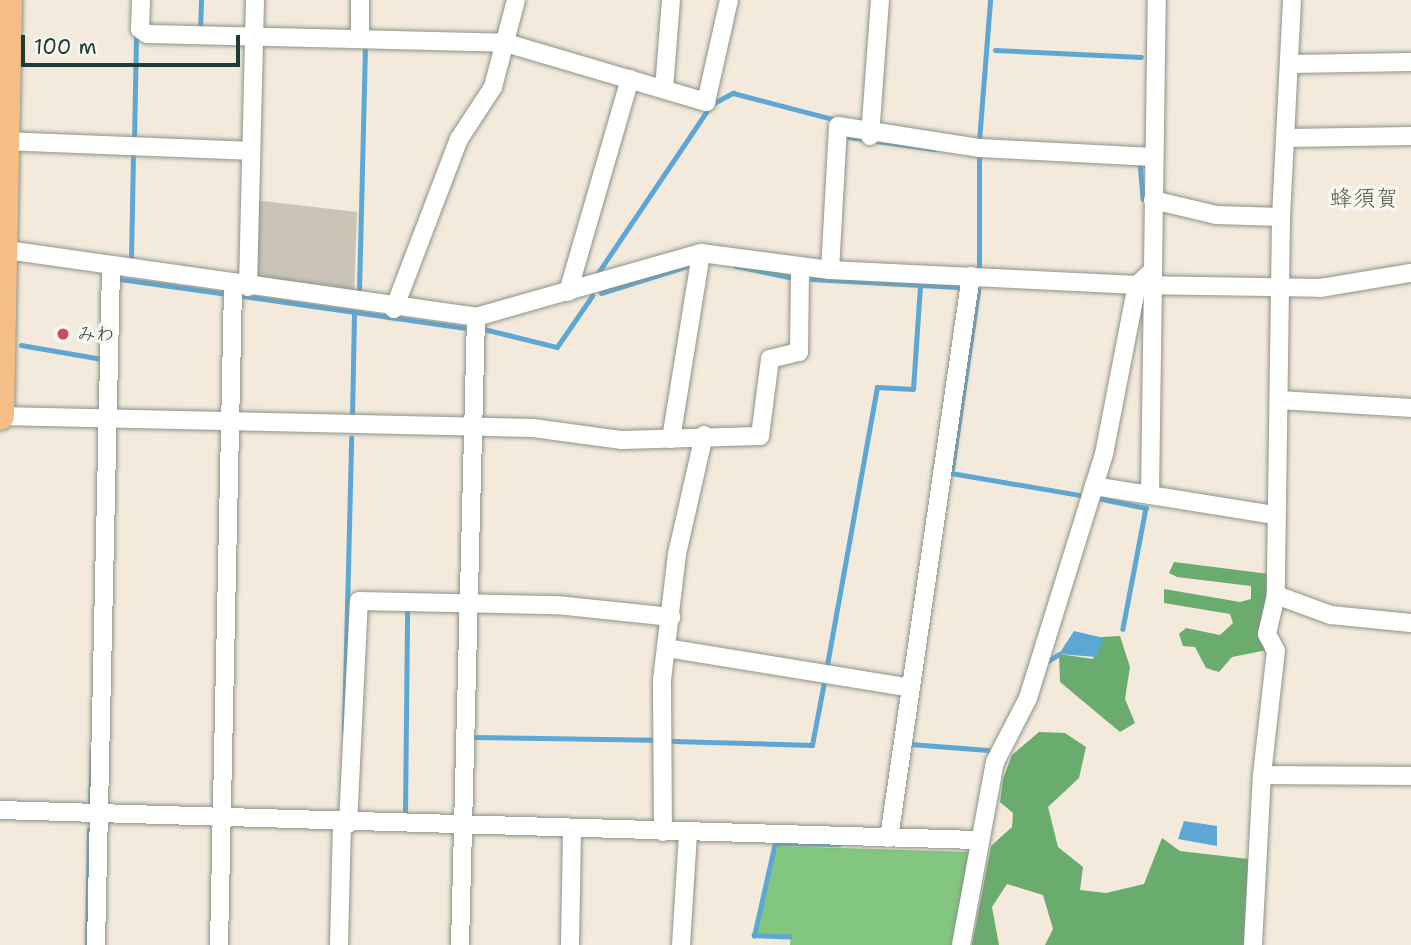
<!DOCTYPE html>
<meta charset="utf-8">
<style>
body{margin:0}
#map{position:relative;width:1411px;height:945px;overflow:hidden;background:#f4eadb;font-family:"Shantell Sans","Klee One",sans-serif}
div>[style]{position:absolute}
.industrial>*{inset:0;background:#c9c3b8}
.green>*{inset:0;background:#83c680}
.forest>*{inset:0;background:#6aab6e}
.water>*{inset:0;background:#5da7d5}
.stream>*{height:4.5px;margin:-2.25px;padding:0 2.25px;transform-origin:2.25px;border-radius:2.25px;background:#5da7d5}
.roads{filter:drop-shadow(0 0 2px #8a9488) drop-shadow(0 0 2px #8a9488)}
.street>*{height:18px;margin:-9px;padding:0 9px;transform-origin:9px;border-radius:9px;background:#fff}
.primary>*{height:28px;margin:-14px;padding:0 14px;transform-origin:14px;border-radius:14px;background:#f6be87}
.dots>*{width:19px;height:19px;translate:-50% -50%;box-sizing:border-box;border:4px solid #f6f6f2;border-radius:50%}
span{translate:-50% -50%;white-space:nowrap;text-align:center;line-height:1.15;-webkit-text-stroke:7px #f6f6f2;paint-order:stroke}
.poi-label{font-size:19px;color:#1f3d34}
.left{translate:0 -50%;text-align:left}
.quarter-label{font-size:23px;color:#5f5e47}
.scale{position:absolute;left:21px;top:35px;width:219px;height:32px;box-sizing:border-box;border:4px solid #1f3d34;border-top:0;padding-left:9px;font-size:21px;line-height:24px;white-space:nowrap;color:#1f3d34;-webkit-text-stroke:5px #f6f6f2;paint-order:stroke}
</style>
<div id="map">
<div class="industrial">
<i style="clip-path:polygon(254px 200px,357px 212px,354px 296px,252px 281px)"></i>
</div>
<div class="green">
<i style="clip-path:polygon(777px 846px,969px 852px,953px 945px,790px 945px,791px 935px,757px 934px)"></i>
</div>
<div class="forest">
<i style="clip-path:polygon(1174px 562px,1269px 574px,1267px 650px,1232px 657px,1219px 672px,1206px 668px,1195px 647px,1183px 646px,1179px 634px,1186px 628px,1220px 635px,1233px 623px,1230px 614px,1164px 603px,1164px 589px,1240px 602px,1251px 599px,1251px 586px,1177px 577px,1169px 573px)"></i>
<i style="clip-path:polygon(1120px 636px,1130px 667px,1125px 699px,1135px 723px,1120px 732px,1060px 682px,1059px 654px,1093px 659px,1102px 637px)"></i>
<i style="clip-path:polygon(1039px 732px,1065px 733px,1086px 747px,1079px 778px,1048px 807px,1058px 847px,1083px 867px,1080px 890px,1106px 893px,1144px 884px,1162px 838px,1180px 851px,1248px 859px,1249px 945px,1045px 945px,1053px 929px,1043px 895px,1007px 884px,992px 907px,999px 945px,972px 945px,991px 846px,1012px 827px,1013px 813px,1000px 802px,1003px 779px,1012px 755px)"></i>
</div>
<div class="water">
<i style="clip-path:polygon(1074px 631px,1104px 638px,1096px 657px,1059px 654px)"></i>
<i style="clip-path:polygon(1184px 821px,1217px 826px,1217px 846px,1178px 839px)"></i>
</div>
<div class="stream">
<i style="left:200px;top:30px;width:30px;rotate:-88deg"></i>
<i style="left:995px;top:50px;width:146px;rotate:2.7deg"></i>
<i style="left:712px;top:104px;width:24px;rotate:-28deg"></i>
<i style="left:733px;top:93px;width:107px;rotate:14.6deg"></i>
<i style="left:849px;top:137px;width:86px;rotate:8deg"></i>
<i style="left:134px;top:141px;width:107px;rotate:-88.9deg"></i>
<i style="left:979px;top:141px;width:141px;rotate:-85.5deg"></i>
<i style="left:1140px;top:163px;width:36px;rotate:85deg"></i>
<i style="left:131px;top:259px;width:107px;rotate:-88.9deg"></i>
<i style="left:736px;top:266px;width:54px;rotate:11.7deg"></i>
<i style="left:979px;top:270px;width:118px;rotate:-90deg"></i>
<i style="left:598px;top:273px;width:199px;rotate:-56.1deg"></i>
<i style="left:120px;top:279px;width:108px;rotate:8deg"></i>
<i style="left:812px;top:279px;width:150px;rotate:3.1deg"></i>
<i style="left:359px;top:292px;width:247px;rotate:-88.6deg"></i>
<i style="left:601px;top:293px;width:94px;rotate:-17.3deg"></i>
<i style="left:243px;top:296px;width:223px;rotate:8.2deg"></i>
<i style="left:484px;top:329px;width:75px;rotate:13.9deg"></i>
<i style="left:557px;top:347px;width:62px;rotate:-55.5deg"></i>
<i style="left:21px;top:345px;width:82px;rotate:9.8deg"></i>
<i style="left:352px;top:418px;width:104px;rotate:-88.9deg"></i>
<i style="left:952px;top:469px;width:181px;rotate:-81.7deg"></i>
<i style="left:951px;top:473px;width:131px;rotate:9.7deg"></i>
<i style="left:1102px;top:499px;width:45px;rotate:11.6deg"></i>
<i style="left:1146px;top:508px;width:123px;rotate:100.8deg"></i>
<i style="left:1048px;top:661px;width:13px;rotate:-32deg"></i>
<i style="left:827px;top:665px;width:282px;rotate:-79.8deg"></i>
<i style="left:877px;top:387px;width:36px;rotate:3deg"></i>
<i style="left:913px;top:389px;width:104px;rotate:-86.1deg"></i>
<i style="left:344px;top:732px;width:294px;rotate:-88.6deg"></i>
<i style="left:471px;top:737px;width:182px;rotate:0.9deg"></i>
<i style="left:673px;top:741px;width:139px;rotate:1.6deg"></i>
<i style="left:812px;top:745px;width:64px;rotate:-79.2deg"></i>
<i style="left:910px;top:744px;width:78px;rotate:4.4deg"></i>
<i style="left:90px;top:807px;width:58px;rotate:-88deg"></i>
<i style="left:405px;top:814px;width:206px;rotate:-89.4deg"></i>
<i style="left:790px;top:937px;width:36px;rotate:-178deg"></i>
<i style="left:754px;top:936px;width:95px;rotate:-77.3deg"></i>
<i style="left:775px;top:843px;width:64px;rotate:0.9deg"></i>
<i style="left:87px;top:945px;width:115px;rotate:-89deg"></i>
</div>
<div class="roads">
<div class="street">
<i style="left:141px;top:0;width:29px;rotate:92deg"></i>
<i style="left:140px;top:29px;width:9px;rotate:36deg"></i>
<i style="left:147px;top:34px;width:359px;rotate:1.4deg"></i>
<i style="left:506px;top:43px;width:209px;rotate:16.4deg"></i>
<i style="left:706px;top:102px;width:105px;rotate:-77.3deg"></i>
<i style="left:1292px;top:0;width:217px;rotate:92.9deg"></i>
<i style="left:1281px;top:217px;width:378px;rotate:90.8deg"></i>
<i style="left:1276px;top:595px;width:59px;rotate:20deg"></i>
<i style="left:1331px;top:615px;width:80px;rotate:5.7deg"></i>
<i style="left:360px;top:39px;width:39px;rotate:-90deg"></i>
<i style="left:1291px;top:64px;width:120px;rotate:-1deg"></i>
<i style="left:664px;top:89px;width:89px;rotate:-85.5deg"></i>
<i style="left:870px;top:136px;width:136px;rotate:-85.8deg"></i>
<i style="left:1286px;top:138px;width:125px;rotate:-0.9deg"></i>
<i style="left:5px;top:141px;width:246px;rotate:2.3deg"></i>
<i style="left:1153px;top:200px;width:65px;rotate:13.4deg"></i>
<i style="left:1216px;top:215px;width:65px;rotate:1.8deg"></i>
<i style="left:0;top:249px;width:481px;rotate:8.1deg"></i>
<i style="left:476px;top:317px;width:234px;rotate:-15.9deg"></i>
<i style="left:701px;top:253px;width:130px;rotate:7.5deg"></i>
<i style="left:830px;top:270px;width:307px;rotate:2.8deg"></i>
<i style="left:1137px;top:285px;width:183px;rotate:0.9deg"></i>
<i style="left:1320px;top:288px;width:92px;rotate:-9.4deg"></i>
<i style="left:830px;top:270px;width:144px;rotate:-86.8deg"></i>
<i style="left:838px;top:126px;width:144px;rotate:8.8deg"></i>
<i style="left:980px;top:148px;width:173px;rotate:3deg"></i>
<i style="left:248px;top:287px;width:287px;rotate:-88.6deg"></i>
<i style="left:568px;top:292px;width:222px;rotate:-73.8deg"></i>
<i style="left:394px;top:309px;width:182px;rotate:-69.1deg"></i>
<i style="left:459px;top:139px;width:62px;rotate:-56.8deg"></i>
<i style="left:493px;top:87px;width:90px;rotate:-75.2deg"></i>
<i style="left:1280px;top:400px;width:131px;rotate:3.5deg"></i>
<i style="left:0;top:416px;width:533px;rotate:1.29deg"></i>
<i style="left:533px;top:428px;width:90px;rotate:7.7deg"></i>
<i style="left:622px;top:440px;width:138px;rotate:-1.7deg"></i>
<i style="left:760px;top:436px;width:78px;rotate:-82.6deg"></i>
<i style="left:770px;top:359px;width:30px;rotate:-14deg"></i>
<i style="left:799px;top:352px;width:84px;rotate:-89.3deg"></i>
<i style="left:671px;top:439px;width:188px;rotate:-80.8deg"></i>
<i style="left:1094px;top:486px;width:184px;rotate:9.1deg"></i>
<i style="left:1150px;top:495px;width:221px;rotate:-89.2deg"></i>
<i style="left:667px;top:648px;width:246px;rotate:9.3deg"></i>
<i style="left:1262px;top:775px;width:125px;rotate:-83.6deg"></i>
<i style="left:1276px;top:651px;width:19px;rotate:-118deg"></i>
<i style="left:1267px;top:634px;width:40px;rotate:-77deg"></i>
<i style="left:0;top:810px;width:978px;rotate:1.76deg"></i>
<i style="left:348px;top:824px;width:223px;rotate:-87.2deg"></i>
<i style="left:359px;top:601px;width:198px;rotate:1.2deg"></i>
<i style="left:557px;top:605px;width:115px;rotate:6deg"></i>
<i style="left:663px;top:832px;width:152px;rotate:-90.4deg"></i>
<i style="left:662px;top:680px;width:127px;rotate:-83.2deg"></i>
<i style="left:677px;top:554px;width:122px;rotate:-77.2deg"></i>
<i style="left:889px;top:838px;width:568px;rotate:-81.7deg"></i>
<i style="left:96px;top:945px;width:678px;rotate:-88.73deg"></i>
<i style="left:219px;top:945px;width:660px;rotate:-88.78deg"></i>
<i style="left:339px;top:945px;width:121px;rotate:-88.6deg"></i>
<i style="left:460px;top:945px;width:628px;rotate:-88.54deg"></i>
<i style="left:570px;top:945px;width:115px;rotate:-89deg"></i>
<i style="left:681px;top:945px;width:112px;rotate:-86.4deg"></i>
<i style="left:961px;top:945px;width:186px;rotate:-79.5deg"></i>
<i style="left:995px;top:762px;width:72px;rotate:-62.7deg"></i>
<i style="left:1028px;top:698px;width:256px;rotate:-72.7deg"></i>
<i style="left:1104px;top:454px;width:172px;rotate:-79deg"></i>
<i style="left:1137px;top:285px;width:22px;rotate:-43deg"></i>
<i style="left:1153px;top:270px;width:270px;rotate:-89.2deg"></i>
<i style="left:1253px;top:945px;width:170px;rotate:-87deg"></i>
<i style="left:1262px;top:775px;width:149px;rotate:0.4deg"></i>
</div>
<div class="primary">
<i style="left:0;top:416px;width:416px;rotate:-88.9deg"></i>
</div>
</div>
<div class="dots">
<i style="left:63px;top:334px;background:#d1495b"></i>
</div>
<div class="poi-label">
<span class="left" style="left:77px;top:334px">みわ</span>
</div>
<div class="quarter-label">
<span style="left:1364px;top:198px">蜂須賀</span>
</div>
<div class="scale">100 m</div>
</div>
